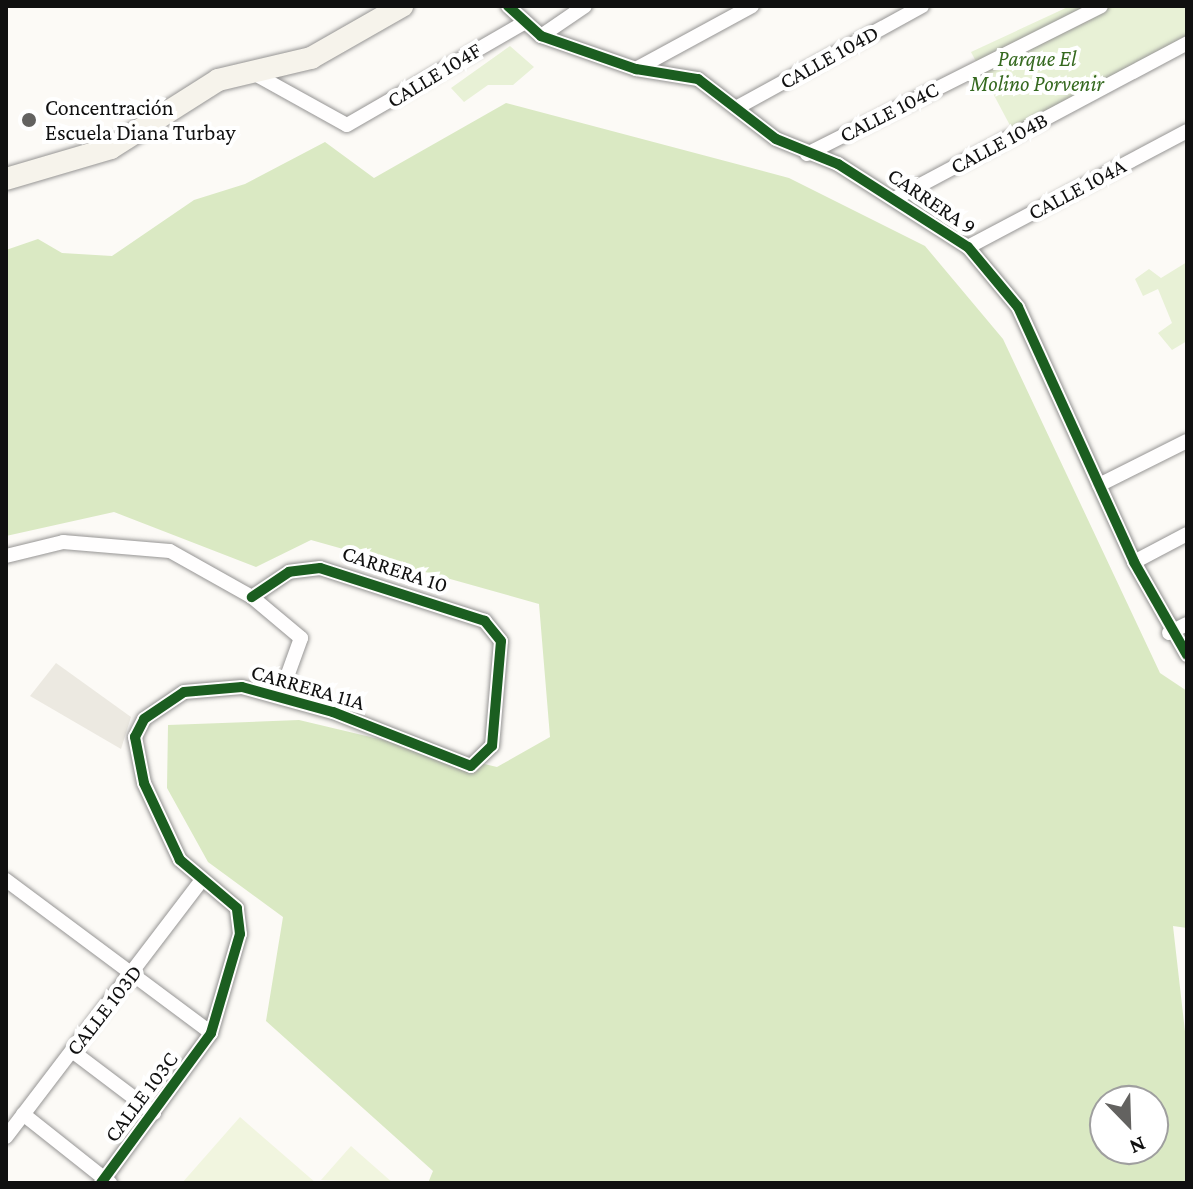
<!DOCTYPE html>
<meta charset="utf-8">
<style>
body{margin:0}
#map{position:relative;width:1193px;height:1189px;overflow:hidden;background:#fcfaf6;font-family:"Crimson Pro",serif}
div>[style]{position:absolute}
.green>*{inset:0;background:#e8f1d6}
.forest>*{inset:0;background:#dae9c3}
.pitch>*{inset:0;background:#f1f5df}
.plaza>*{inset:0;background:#ece9e1}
.roads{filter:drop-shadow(0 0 2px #969594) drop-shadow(0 0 2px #969594)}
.minor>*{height:14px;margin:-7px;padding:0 7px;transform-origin:7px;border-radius:7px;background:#fffefe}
.secondary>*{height:22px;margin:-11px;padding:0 11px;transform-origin:11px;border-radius:11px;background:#f6f3eb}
.cycleway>*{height:10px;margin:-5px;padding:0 5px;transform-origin:5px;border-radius:5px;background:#1b5e20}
.dots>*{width:22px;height:22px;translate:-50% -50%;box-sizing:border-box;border:4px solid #fff;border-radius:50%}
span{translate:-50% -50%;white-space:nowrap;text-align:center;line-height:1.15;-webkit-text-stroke:8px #fff;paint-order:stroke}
.street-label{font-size:22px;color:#101010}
.park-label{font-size:22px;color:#35691f;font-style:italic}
.poi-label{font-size:22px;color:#101010}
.left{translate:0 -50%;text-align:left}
.frame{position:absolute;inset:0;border:8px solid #101010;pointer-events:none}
.north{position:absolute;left:1089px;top:1085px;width:80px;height:80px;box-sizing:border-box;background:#fff;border:2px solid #9f9f9f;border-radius:50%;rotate:157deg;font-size:22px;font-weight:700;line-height:32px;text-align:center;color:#101010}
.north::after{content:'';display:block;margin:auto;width:28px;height:36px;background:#636260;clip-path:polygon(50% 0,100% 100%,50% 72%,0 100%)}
</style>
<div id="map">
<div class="green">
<i style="clip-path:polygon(1070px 6px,1187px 6px,1187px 42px,1014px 133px,971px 52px)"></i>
<i style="clip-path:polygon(510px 46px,534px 67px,513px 85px,488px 85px,464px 102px,451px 88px)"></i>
<i style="clip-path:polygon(1187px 262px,1187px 341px,1172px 350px,1158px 333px,1172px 323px,1158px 289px,1143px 296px,1135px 279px,1149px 269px,1161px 278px)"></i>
</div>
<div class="forest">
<i style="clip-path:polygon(evenodd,506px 103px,789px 178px,925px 246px,1003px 339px,1160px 673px,1187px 691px,1187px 928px,1173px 926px,1187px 1049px,1187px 1183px,428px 1183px,433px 1171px,266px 1021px,283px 917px,208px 862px,167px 788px,168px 725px,299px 720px,497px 767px,550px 737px,539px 604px,311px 540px,256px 567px,114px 512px,6px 536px,6px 250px,38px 239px,62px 253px,112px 256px,194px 200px,245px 184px,325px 142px,374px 178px,506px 103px,1105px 1101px,1153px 1101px,1153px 1149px,1105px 1149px,1105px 1101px)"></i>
</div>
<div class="pitch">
<i style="clip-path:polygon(240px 1117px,316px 1183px,182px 1183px)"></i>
<i style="clip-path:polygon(351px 1146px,393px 1183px,321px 1180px)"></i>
</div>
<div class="plaza">
<i style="clip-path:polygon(56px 663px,131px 717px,121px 749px,30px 696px)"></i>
</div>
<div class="roads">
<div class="minor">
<i style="left:508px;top:6px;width:45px;rotate:42.3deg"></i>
<i style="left:541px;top:36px;width:101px;rotate:19.2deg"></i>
<i style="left:636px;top:69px;width:63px;rotate:9.2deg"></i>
<i style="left:698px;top:79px;width:98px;rotate:37.6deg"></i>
<i style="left:776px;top:139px;width:67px;rotate:22deg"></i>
<i style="left:838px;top:164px;width:154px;rotate:32.6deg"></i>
<i style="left:968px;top:247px;width:78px;rotate:50.2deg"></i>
<i style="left:1018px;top:307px;width:280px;rotate:65.5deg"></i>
<i style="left:1134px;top:562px;width:107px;rotate:60.3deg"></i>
<i style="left:541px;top:36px;width:53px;rotate:-34.3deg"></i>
<i style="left:636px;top:69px;width:132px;rotate:-28.5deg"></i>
<i style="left:253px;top:73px;width:107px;rotate:29deg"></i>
<i style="left:347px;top:125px;width:202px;rotate:-30deg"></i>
<i style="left:736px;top:108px;width:212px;rotate:-28.7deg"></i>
<i style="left:807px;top:154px;width:329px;rotate:-26.7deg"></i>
<i style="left:896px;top:198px;width:330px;rotate:-28deg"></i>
<i style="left:968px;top:247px;width:248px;rotate:-27.9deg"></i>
<i style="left:1099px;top:485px;width:98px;rotate:-26.6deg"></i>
<i style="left:6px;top:556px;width:59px;rotate:-13.8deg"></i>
<i style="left:63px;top:542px;width:107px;rotate:4.8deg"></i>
<i style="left:170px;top:551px;width:94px;rotate:29.3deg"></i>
<i style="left:252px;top:597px;width:64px;rotate:39.9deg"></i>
<i style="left:301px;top:638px;width:62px;rotate:109.9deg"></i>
<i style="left:1134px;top:562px;width:60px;rotate:-27.8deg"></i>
<i style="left:1169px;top:633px;width:20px;rotate:-27deg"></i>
<i style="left:6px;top:880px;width:256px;rotate:36.7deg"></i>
<i style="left:72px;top:1051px;width:103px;rotate:37.1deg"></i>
<i style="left:23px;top:1114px;width:111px;rotate:38.4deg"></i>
<i style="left:6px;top:1137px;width:320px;rotate:-52.7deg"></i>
<i style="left:101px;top:1183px;width:186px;rotate:-53.7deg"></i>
<i style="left:211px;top:1033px;width:103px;rotate:-73.7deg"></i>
<i style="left:240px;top:934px;width:26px;rotate:-97deg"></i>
<i style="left:237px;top:908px;width:75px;rotate:-139.9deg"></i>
<i style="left:180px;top:860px;width:85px;rotate:-115.1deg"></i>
<i style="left:144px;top:783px;width:47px;rotate:-101.1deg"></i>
<i style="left:135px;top:737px;width:20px;rotate:-63deg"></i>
<i style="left:144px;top:719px;width:48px;rotate:-34deg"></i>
<i style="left:184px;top:692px;width:58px;rotate:-4.9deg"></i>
<i style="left:242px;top:687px;width:94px;rotate:15.4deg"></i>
<i style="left:333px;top:712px;width:148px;rotate:21.4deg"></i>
<i style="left:471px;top:766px;width:29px;rotate:-44deg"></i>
<i style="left:492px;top:746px;width:105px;rotate:-85.1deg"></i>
<i style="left:501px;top:641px;width:26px;rotate:-129deg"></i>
<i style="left:485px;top:621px;width:173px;rotate:-162.2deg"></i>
<i style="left:320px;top:568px;width:31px;rotate:173deg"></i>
<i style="left:289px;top:572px;width:45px;rotate:146deg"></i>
</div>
<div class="secondary">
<i style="left:6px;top:179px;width:109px;rotate:-16.4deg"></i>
<i style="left:111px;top:148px;width:127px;rotate:-32.4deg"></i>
<i style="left:218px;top:80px;width:96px;rotate:-13.3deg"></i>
<i style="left:311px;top:58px;width:105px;rotate:-29.7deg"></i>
</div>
</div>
<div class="cycleway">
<i style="left:508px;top:6px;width:45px;rotate:42.3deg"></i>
<i style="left:541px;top:36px;width:101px;rotate:19.2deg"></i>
<i style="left:636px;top:69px;width:63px;rotate:9.2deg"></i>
<i style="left:698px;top:79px;width:98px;rotate:37.6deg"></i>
<i style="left:776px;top:139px;width:67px;rotate:22deg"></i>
<i style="left:838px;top:164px;width:154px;rotate:32.6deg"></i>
<i style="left:968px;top:247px;width:78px;rotate:50.2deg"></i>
<i style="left:1018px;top:307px;width:280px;rotate:65.5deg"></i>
<i style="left:1134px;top:562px;width:107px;rotate:60.3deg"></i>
<i style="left:101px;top:1183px;width:186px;rotate:-53.7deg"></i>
<i style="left:211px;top:1033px;width:103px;rotate:-73.7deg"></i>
<i style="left:240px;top:934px;width:26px;rotate:-97deg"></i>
<i style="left:237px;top:908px;width:75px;rotate:-139.9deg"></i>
<i style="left:180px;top:860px;width:85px;rotate:-115.1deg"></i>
<i style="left:144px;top:783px;width:47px;rotate:-101.1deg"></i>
<i style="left:135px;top:737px;width:20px;rotate:-63deg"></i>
<i style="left:144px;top:719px;width:48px;rotate:-34deg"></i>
<i style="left:184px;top:692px;width:58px;rotate:-4.9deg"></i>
<i style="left:242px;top:687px;width:94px;rotate:15.4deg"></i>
<i style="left:333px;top:712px;width:148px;rotate:21.4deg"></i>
<i style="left:471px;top:766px;width:29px;rotate:-44deg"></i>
<i style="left:492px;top:746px;width:105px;rotate:-85.1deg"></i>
<i style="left:501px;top:641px;width:26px;rotate:-129deg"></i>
<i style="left:485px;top:621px;width:173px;rotate:-162.2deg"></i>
<i style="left:320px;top:568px;width:31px;rotate:173deg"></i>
<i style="left:289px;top:572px;width:45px;rotate:146deg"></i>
</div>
<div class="dots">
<i style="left:29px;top:120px;background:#636260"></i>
</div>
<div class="street-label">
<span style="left:829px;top:57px;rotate:-29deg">CALLE 104D</span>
<span style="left:434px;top:75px;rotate:-31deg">CALLE 104F</span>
<span style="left:889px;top:112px;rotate:-27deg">CALLE 104C</span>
<span style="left:999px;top:143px;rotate:-28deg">CALLE 104B</span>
<span style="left:1077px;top:189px;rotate:-28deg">CALLE 104A</span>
<span style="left:932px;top:201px;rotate:34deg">CARRERA 9</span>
<span style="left:395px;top:569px;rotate:18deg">CARRERA 10</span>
<span style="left:308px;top:687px;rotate:16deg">CARRERA 11A</span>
<span style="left:104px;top:1010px;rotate:-52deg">CALLE 103D</span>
<span style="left:141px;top:1097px;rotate:-53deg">CALLE 103C</span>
</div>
<div class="park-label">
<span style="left:1037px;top:71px">Parque El<br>Molino Porvenir</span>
</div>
<div class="poi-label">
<span class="left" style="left:45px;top:120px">Concentración<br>Escuela Diana Turbay</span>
</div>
<div class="frame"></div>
<div class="north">N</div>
</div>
